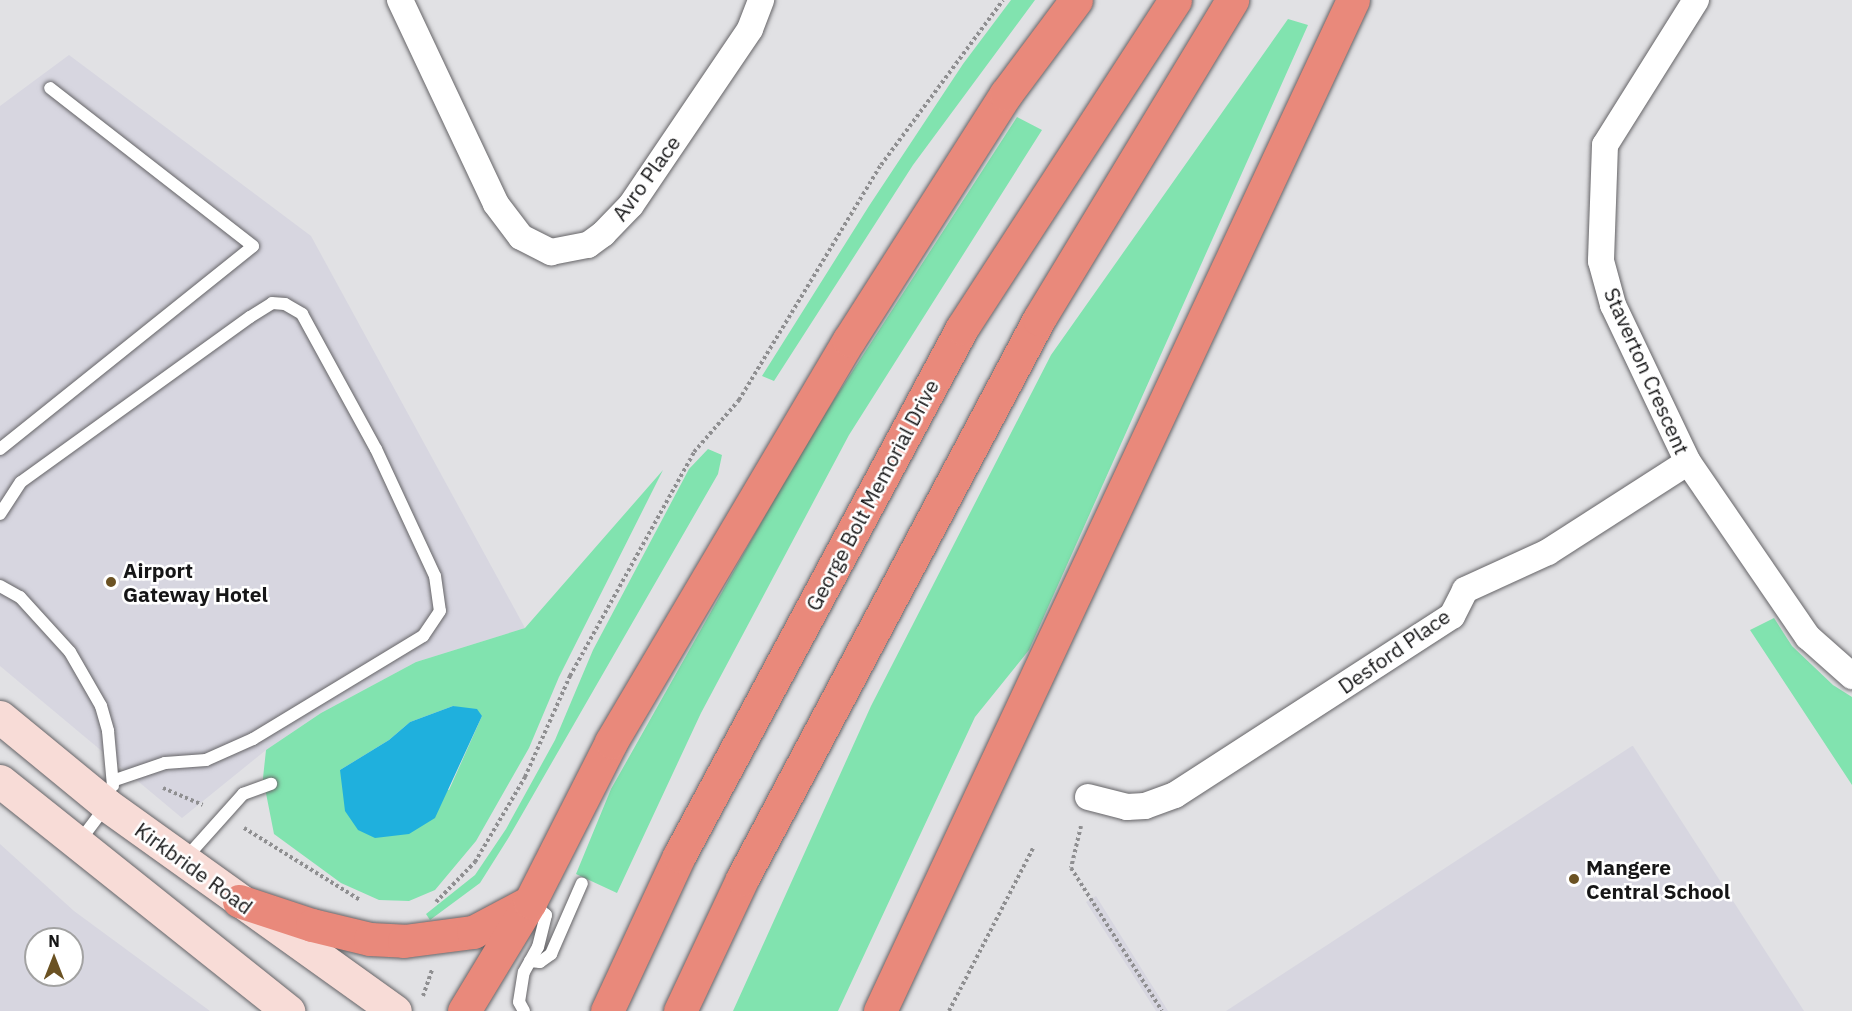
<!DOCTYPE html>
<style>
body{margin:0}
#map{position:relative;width:1852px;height:1011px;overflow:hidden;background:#e1e1e4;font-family:"IBM Plex Sans",sans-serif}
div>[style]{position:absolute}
.built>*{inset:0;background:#d7d6e0}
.green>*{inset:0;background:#81e3af}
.water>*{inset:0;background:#1fb0dd}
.path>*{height:4px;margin-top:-2px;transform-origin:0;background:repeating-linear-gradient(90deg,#8f8f91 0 3px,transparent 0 6px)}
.roads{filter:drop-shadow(0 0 2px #656467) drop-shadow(0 0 2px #656467)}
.lane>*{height:12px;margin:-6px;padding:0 6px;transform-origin:6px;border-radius:6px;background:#fff}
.street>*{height:26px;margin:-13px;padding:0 13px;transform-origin:13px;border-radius:13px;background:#fff}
.secondary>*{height:33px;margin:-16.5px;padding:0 16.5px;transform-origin:16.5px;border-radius:16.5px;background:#f8dcd7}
.highway>*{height:33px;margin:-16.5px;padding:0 16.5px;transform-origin:16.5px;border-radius:16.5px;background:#e9897b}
.dots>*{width:16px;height:16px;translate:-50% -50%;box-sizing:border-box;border:3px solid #fff;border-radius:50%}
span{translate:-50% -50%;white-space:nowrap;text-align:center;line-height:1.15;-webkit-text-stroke:5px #fff;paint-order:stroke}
.street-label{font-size:21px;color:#161617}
.poi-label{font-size:21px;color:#161617;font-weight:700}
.left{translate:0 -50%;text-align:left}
.north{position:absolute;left:24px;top:927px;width:60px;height:60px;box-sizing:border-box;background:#fff;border:2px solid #a2a2a2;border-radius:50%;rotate:0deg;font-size:16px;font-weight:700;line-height:24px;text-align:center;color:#161617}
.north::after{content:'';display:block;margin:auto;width:21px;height:27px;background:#6b5223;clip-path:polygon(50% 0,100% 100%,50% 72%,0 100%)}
</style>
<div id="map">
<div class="built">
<i style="clip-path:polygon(69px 55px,311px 236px,525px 628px,416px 662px,321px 713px,266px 750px,182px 818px,0 666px,0 106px)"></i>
<i style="clip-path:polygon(1633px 746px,1804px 1011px,1226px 1011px,1632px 746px)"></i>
<i style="clip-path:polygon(evenodd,0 844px,74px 911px,210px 1011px,0 1011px,0 844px,36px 939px,72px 939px,72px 975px,36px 975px,36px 939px)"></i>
<i style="clip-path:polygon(1096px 896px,1168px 1011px,1156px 1011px,1086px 902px)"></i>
</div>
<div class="green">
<i style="clip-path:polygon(1011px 0,1035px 0,913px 165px,774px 381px,762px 376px,869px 206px,963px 64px)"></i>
<i style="clip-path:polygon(1288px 19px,1308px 25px,1029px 650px,975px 717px,838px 1011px,733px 1011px,871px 706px,1051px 355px)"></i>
<i style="clip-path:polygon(1017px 117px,1042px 130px,849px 435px,701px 713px,617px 893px,576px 874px,611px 789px,806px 443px)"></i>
<i style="clip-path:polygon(708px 449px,722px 455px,718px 474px,509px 837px,480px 883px,430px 920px,426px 914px,475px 875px,506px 829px,555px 740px,593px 650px,689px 469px)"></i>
<i style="clip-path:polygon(evenodd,663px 470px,559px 677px,529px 748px,476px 841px,435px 890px,409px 901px,379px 900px,341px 883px,274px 834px,263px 778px,266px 750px,321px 713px,416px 662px,525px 628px,663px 470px,453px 706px,482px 716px,449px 790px,340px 770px,389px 740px,410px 722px,453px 706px)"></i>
<i style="clip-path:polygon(1774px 618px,1792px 646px,1833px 685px,1852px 697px,1852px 785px,1750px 630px)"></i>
</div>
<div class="water">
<i style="clip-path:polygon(453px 706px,477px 709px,482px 716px,435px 818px,409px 834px,375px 838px,358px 830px,345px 811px,340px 770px,389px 740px,410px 722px)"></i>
</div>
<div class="path">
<i style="left:163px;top:788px;width:43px;rotate:23deg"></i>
<i style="left:1081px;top:826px;width:43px;rotate:103.4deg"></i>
<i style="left:1071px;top:868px;width:169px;rotate:57.5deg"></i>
<i style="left:244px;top:828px;width:137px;rotate:31.8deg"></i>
<i style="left:436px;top:902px;width:56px;rotate:-45.7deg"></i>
<i style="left:475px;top:862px;width:99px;rotate:-59.5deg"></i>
<i style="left:525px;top:777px;width:111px;rotate:-66deg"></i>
<i style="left:570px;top:676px;width:256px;rotate:-61deg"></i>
<i style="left:694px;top:452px;width:69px;rotate:-49.1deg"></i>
<i style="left:739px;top:400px;width:275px;rotate:-58.9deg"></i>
<i style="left:881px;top:165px;width:205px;rotate:-53.5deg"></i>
<i style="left:423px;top:996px;width:28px;rotate:-71deg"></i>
<i style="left:949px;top:1011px;width:183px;rotate:-62.7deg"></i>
</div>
<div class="roads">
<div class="lane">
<i style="left:0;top:449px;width:324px;rotate:-38.7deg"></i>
<i style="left:253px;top:246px;width:257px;rotate:-142.1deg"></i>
<i style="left:0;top:514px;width:38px;rotate:-57deg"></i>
<i style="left:21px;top:482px;width:282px;rotate:-35.8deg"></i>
<i style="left:250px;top:317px;width:26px;rotate:-32deg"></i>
<i style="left:272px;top:303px;width:13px;rotate:4deg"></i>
<i style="left:285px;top:304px;width:20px;rotate:30deg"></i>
<i style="left:302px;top:314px;width:154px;rotate:61.3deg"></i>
<i style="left:376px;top:449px;width:140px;rotate:65.1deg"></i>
<i style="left:435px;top:576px;width:35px;rotate:82deg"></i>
<i style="left:440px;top:611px;width:30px;rotate:124deg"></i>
<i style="left:423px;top:636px;width:199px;rotate:148.8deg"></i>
<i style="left:253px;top:739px;width:51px;rotate:155.9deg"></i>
<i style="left:206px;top:760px;width:41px;rotate:175.8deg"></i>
<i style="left:165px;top:763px;width:53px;rotate:161.2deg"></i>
<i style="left:0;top:586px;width:23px;rotate:29deg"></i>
<i style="left:20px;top:597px;width:74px;rotate:47.7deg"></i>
<i style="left:70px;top:652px;width:62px;rotate:60.1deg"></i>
<i style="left:101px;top:706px;width:26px;rotate:74deg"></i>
<i style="left:108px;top:731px;width:55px;rotate:84.8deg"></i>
<i style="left:79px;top:842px;width:45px;rotate:-53.1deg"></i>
<i style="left:184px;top:860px;width:89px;rotate:-48.2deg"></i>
<i style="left:243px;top:794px;width:30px;rotate:-20deg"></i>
<i style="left:530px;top:961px;width:10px;rotate:6deg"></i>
<i style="left:540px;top:962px;width:14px;rotate:-36deg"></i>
<i style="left:551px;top:954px;width:77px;rotate:-66.4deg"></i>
<i style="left:524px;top:1011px;width:10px;rotate:-119deg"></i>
<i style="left:519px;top:1002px;width:30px;rotate:-81deg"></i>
<i style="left:524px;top:972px;width:29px;rotate:-61deg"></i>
<i style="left:538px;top:947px;width:33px;rotate:-76deg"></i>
<i style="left:546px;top:915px;width:19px;rotate:-141deg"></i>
</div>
<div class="street">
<i style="left:400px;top:0;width:225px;rotate:64.8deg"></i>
<i style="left:496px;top:204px;width:41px;rotate:52.9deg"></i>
<i style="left:521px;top:237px;width:34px;rotate:27deg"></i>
<i style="left:551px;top:252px;width:38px;rotate:-11deg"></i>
<i style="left:588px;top:245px;width:19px;rotate:-36deg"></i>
<i style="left:603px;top:234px;width:40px;rotate:-46deg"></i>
<i style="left:631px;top:205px;width:212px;rotate:-55.9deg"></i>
<i style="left:750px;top:29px;width:31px;rotate:-69deg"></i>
<i style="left:1696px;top:0;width:171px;rotate:122.1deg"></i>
<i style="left:1605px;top:145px;width:116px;rotate:92deg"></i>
<i style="left:1601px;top:261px;width:46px;rotate:74.7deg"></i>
<i style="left:1613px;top:305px;width:174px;rotate:64.5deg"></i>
<i style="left:1688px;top:462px;width:212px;rotate:55.6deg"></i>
<i style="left:1808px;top:637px;width:59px;rotate:41.6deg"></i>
<i style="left:1088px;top:797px;width:40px;rotate:14.4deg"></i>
<i style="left:1127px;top:807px;width:18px;rotate:-3deg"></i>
<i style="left:1145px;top:806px;width:32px;rotate:-20deg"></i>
<i style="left:1175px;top:795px;width:330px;rotate:-32.9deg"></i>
<i style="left:1452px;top:616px;width:29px;rotate:-63deg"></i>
<i style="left:1465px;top:590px;width:91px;rotate:-24.6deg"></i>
<i style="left:1548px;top:552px;width:166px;rotate:-32.7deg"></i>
</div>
<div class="secondary">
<i style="left:0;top:717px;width:139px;rotate:39.4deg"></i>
<i style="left:107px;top:805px;width:354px;rotate:35.6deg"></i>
<i style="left:0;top:781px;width:369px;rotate:38.6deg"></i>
</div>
<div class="highway">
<i style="left:239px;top:901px;width:77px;rotate:18.2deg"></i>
<i style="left:312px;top:925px;width:60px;rotate:13.6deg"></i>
<i style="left:370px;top:939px;width:34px;rotate:3deg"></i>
<i style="left:404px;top:941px;width:70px;rotate:-7.4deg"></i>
<i style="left:473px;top:932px;width:64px;rotate:-27.8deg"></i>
<i style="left:464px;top:1011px;width:127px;rotate:-58.8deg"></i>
<i style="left:530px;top:902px;width:179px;rotate:-63.1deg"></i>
<i style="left:611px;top:742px;width:467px;rotate:-59.4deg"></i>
<i style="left:849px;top:340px;width:292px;rotate:-57.5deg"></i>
<i style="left:1006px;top:94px;width:117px;rotate:-53.3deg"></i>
<i style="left:607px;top:1011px;width:171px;rotate:-65.1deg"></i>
<i style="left:679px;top:856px;width:599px;rotate:-61.81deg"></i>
<i style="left:962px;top:328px;width:391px;rotate:-57deg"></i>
<i style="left:680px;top:1011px;width:146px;rotate:-64.8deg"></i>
<i style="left:742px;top:879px;width:634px;rotate:-62.06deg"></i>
<i style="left:1039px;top:319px;width:373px;rotate:-58.8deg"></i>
<i style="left:880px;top:1011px;width:1116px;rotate:-64.93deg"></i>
</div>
</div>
<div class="dots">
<i style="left:111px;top:582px;background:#6b5223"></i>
<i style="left:1574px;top:879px;background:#6b5223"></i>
</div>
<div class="street-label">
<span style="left:646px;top:178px;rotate:-54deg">Avro Place</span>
<span style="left:1647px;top:371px;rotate:66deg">Staverton Crescent</span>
<span style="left:872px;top:495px;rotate:-62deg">George Bolt Memorial Drive</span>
<span style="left:1394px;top:651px;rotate:-35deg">Desford Place</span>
<span style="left:194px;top:868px;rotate:36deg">Kirkbride Road</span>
</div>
<div class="poi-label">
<span class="left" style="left:123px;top:582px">Airport<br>Gateway Hotel</span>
<span class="left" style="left:1586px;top:879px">Mangere<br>Central School</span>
</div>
<div class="north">N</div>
</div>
